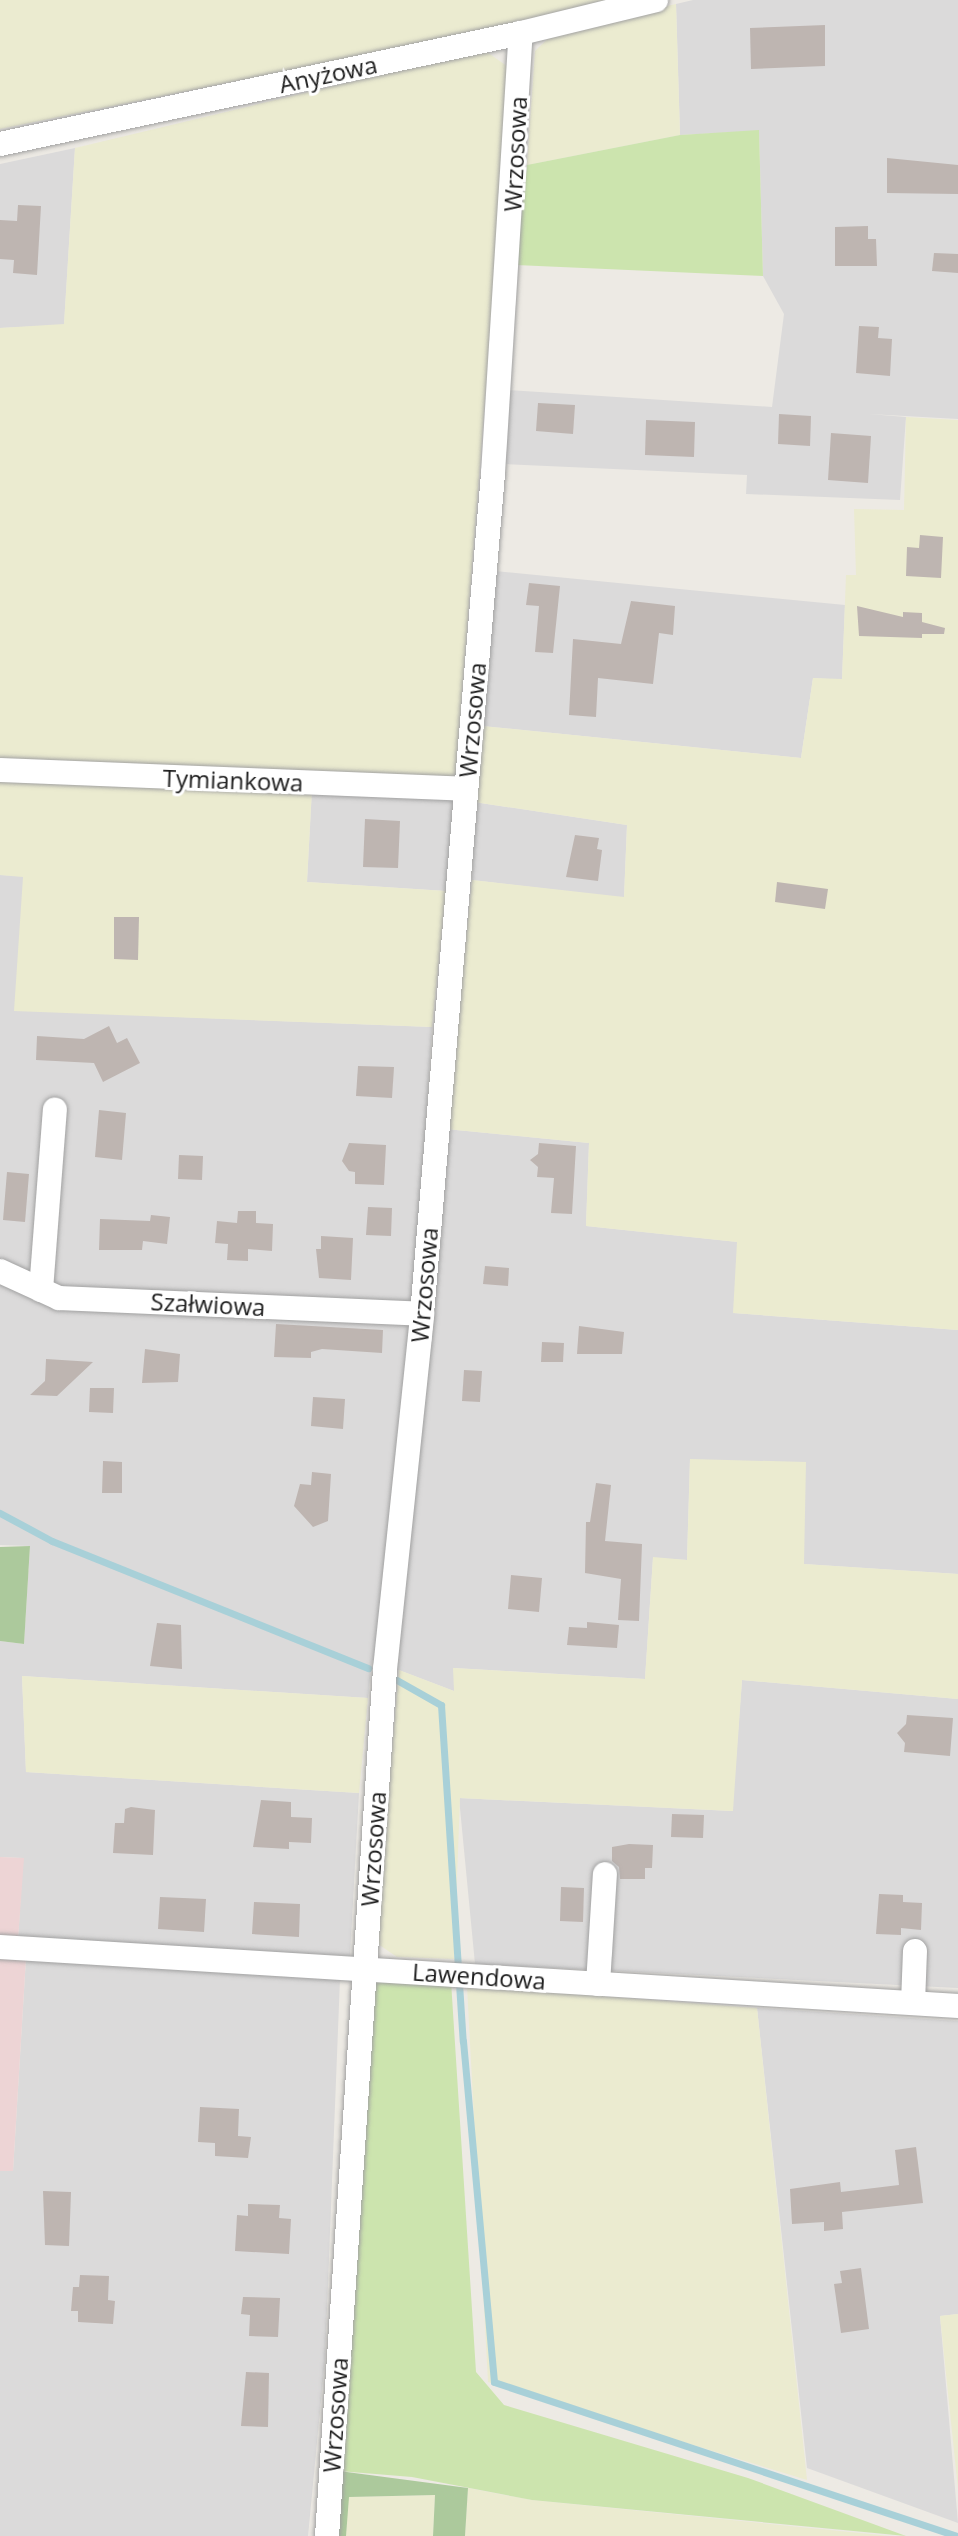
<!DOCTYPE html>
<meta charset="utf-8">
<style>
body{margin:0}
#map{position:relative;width:958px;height:2536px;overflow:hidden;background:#edeae4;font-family:"Open Sans",sans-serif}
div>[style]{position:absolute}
.residential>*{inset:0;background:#dbdada}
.commercial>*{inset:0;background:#edd4d5}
.farmland>*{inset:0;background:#ebebd0}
.grass>*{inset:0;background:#cce4ae}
.forest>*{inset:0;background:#acc99c}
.stream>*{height:7px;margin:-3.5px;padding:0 3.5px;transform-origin:3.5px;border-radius:3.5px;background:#a8d0d8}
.building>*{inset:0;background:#beb5b1}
.roads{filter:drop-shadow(0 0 2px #a1a1a1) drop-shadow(0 0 2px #a1a1a1)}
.minor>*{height:24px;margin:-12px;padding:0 12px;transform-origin:12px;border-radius:12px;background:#fff}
span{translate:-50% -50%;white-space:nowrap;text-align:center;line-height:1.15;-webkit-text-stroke:6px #fff;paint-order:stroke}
.street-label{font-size:24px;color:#1d1d1d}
</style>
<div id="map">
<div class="residential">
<i style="clip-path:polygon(693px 0,958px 0,958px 419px,869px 414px,906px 417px,900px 500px,746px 494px,747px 475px,505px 464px,508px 390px,772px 407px,784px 314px,763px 276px,759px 131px,680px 135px,676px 4px)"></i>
<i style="clip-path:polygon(75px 148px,64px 325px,0 328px,0 164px)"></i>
<i style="clip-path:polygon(495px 571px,845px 605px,842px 680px,813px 678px,801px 758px,482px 726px)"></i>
<i style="clip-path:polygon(312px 788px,454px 795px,446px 891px,307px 882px)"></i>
<i style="clip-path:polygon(474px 802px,627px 825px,624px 898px,472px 880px)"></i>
<i style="clip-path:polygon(0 875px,23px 876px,156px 1016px,432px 1027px,425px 1137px,446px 1129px,589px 1143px,586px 1226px,738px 1242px,734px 1313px,958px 1330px,958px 1574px,803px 1564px,690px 1459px,687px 1560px,653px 1558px,645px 1679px,454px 1668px,454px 1691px,372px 1660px,368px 1698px,22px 1676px,26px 1772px,359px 1793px,350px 1956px,18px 1940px,23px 1858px,0 1857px,0 1641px,24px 1644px,30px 1546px,0 1545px)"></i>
<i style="clip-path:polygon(742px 1680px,958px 1699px,958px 1988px,475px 1964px,459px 1798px,732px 1811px)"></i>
<i style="clip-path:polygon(26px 1958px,340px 1979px,325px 2359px,308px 2536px,0 2536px,0 2171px,13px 2171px)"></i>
<i style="clip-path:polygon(757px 2008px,958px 2021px,958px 2314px,940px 2316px,958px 2523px,807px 2468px)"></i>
</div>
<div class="commercial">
<i style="clip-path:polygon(0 1857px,24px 1858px,18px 1940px,0 1939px)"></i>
<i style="clip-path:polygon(0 1957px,26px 1958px,13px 2171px,0 2171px)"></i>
</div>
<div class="farmland">
<i style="clip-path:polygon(0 0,611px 0,527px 22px,0 129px)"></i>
<i style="clip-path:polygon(676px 4px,680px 135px,527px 165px,535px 51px,556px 31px)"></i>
<i style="clip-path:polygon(484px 50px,511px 69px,454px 795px,312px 789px,307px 882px,446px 891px,432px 1027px,14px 1011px,23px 877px,0 875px,0 328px,64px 324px,75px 148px)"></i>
<i style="clip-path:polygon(906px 417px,958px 420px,958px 1330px,733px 1313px,737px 1242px,586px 1226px,589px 1143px,446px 1129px,472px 880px,624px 897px,627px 825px,474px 802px,482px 726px,801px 758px,813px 678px,842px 679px,846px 575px,856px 575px,854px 509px,904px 510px)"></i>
<i style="clip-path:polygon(690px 1459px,806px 1462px,804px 1564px,958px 1574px,958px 1699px,742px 1680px,733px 1811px,460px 1798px,454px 1959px,397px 1957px,375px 1942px,399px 1670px,454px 1691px,453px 1668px,645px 1679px,653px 1557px,687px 1560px)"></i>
<i style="clip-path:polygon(22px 1676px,368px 1698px,359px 1793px,26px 1772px)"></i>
<i style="clip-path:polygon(467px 1986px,757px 2008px,807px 2480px,488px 2382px)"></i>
<i style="clip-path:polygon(958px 2314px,958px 2489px,940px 2316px)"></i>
<i style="clip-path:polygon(468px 2488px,532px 2500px,890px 2536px,465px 2536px)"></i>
<i style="clip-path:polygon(435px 2495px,433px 2536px,346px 2536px,348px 2497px)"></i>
</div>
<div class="grass">
<i style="clip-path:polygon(759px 130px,763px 276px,516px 265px,527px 165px,680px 135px)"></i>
<i style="clip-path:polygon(369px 1974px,451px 1981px,476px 2372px,504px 2405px,748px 2478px,906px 2536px,532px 2500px,412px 2477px,339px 2471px)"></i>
</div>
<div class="forest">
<i style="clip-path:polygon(30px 1546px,24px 1644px,0 1641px,0 1547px)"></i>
<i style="clip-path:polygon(339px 2471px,468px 2488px,465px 2536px,433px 2536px,435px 2495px,349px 2497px,346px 2536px,335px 2536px)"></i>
</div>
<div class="stream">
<i style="left:0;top:1513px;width:59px;rotate:28.3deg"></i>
<i style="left:52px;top:1541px;width:341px;rotate:21.9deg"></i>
<i style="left:395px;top:1679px;width:53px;rotate:29.5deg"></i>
<i style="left:441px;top:1705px;width:337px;rotate:86.3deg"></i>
<i style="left:463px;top:2041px;width:342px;rotate:84.8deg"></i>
<i style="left:494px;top:2382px;width:489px;rotate:18.4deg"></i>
</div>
<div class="building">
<i style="clip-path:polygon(825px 25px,825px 66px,751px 69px,750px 28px)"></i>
<i style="clip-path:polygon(887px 158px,958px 165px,958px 194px,887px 193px)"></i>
<i style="clip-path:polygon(18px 205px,41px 206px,37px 275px,13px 273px,14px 260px,0 259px,0 220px,17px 221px)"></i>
<i style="clip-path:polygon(868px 226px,868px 239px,876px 239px,877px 266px,835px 266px,835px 227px)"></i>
<i style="clip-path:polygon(934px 253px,958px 254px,958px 273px,932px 271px)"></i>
<i style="clip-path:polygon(859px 326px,879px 327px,878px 338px,892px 339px,890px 376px,856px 373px)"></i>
<i style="clip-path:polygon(538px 403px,575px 405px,573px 434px,536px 431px)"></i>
<i style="clip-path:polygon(779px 414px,811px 416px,810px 446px,778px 444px)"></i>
<i style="clip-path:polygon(646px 420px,695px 422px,694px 457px,645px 455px)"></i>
<i style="clip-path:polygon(831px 433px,871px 436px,868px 483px,828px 480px)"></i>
<i style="clip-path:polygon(920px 535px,943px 537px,941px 578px,906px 576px,907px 547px,919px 548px)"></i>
<i style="clip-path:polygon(529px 583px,560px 586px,553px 653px,535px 652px,539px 606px,526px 605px)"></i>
<i style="clip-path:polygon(631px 601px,675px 606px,673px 635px,659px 633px,653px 684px,598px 678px,596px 717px,569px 715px,573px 639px,621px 644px)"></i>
<i style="clip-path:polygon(857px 606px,903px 617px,903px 612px,922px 613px,922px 622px,945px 628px,944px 634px,922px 634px,922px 638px,859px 636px)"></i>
<i style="clip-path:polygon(365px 819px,400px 821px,398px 868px,363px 867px)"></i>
<i style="clip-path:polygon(575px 835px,599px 838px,597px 849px,602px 850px,598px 881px,566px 877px)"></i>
<i style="clip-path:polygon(777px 882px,828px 889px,825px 909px,775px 902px)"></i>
<i style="clip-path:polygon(114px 917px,139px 917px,138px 960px,114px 959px)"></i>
<i style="clip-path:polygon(109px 1026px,117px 1043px,127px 1038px,140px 1063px,103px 1082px,94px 1063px,36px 1060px,37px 1036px,84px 1039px)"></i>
<i style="clip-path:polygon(358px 1066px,394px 1067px,392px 1098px,356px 1096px)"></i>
<i style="clip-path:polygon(99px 1110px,126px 1113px,122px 1160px,95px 1157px)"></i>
<i style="clip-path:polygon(349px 1143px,386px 1145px,384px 1185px,355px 1184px,355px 1172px,349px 1171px,342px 1161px)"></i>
<i style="clip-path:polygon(539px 1143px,576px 1146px,572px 1214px,551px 1213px,554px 1178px,537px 1177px,538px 1167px,530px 1160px,538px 1154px)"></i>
<i style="clip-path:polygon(179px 1155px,203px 1156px,202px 1180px,178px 1179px)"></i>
<i style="clip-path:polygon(7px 1172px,29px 1174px,25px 1222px,3px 1220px)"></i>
<i style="clip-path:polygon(368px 1207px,392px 1208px,391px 1236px,366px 1235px)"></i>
<i style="clip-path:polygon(238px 1211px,256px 1211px,256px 1223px,273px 1224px,272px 1251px,248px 1249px,248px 1261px,227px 1260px,228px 1244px,215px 1243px,217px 1221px,237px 1223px)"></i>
<i style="clip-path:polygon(151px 1215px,170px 1217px,167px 1244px,143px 1241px,142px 1250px,99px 1250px,100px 1219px,150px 1221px)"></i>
<i style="clip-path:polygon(321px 1236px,353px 1238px,351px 1280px,319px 1278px,316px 1249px,321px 1249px)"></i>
<i style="clip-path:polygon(485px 1266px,509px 1268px,508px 1286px,483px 1284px)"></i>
<i style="clip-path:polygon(276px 1324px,383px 1330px,382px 1353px,322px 1349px,311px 1352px,311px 1358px,274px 1357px)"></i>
<i style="clip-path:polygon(579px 1326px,624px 1332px,622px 1354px,577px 1354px)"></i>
<i style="clip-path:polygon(542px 1342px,564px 1343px,563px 1362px,541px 1362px)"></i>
<i style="clip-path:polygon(145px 1349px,180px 1354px,178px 1382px,142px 1383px)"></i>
<i style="clip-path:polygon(46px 1359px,93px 1362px,57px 1396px,30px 1395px,45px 1381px)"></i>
<i style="clip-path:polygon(464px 1370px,482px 1371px,480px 1402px,462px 1401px)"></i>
<i style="clip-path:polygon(90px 1388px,114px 1388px,113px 1413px,89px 1412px)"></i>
<i style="clip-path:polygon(313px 1397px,345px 1399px,343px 1429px,311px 1426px)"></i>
<i style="clip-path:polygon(103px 1461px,122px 1462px,122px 1493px,102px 1493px)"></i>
<i style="clip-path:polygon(312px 1472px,331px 1474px,328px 1521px,313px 1527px,294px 1506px,300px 1484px,311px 1485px)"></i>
<i style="clip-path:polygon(596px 1483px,611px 1485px,605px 1541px,642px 1544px,639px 1621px,618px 1620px,621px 1579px,585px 1573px,586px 1522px,590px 1522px)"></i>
<i style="clip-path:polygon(511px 1575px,542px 1578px,539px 1612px,508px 1609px)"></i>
<i style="clip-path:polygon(587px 1622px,619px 1625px,617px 1648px,567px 1645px,569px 1627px,587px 1628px)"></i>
<i style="clip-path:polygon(157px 1623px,181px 1625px,182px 1669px,150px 1666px)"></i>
<i style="clip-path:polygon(907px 1715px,953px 1718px,950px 1756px,904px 1752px,905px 1743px,897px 1733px,906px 1724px)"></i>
<i style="clip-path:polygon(261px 1800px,291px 1802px,291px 1817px,312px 1818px,311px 1843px,289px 1842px,289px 1849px,253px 1847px)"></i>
<i style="clip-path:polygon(131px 1807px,155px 1810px,153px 1855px,113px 1853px,115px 1823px,124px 1823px,125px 1809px)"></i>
<i style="clip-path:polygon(672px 1814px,704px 1815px,703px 1838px,671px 1837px)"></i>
<i style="clip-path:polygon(629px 1844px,653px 1845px,652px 1868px,645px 1868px,645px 1879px,620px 1879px,619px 1867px,612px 1861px,612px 1847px)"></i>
<i style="clip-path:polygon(561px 1887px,584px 1888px,583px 1922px,560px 1921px)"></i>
<i style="clip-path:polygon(879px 1894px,903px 1895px,903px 1902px,922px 1903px,921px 1930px,901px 1928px,901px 1935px,876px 1934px)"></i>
<i style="clip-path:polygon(160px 1897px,206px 1899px,204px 1932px,158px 1929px)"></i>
<i style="clip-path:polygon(254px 1902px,300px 1904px,299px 1937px,252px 1934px)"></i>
<i style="clip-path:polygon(200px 2107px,239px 2109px,238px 2136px,251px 2137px,248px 2158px,215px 2156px,215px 2143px,198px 2142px)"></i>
<i style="clip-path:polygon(916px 2147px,923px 2203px,842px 2212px,843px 2229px,824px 2231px,824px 2222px,792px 2224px,790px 2189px,840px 2182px,841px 2192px,899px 2185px,895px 2150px)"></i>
<i style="clip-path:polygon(43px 2191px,71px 2192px,69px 2246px,45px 2245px)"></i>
<i style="clip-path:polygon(248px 2204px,280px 2205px,279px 2218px,291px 2219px,289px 2254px,235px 2251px,237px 2215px,248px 2216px)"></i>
<i style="clip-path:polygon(861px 2268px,869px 2329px,841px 2333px,834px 2284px,842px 2283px,840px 2271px)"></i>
<i style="clip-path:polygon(80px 2275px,109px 2276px,108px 2300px,115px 2301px,113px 2324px,78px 2322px,78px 2311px,71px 2311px,73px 2287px,79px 2287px)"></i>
<i style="clip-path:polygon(243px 2297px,280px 2298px,278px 2337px,249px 2336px,250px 2315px,241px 2314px)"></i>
<i style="clip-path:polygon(246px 2372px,269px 2373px,268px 2427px,241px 2426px)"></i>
</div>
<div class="roads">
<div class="minor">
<i style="left:0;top:144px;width:533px;rotate:-12.03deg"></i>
<i style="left:521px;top:33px;width:139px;rotate:-13.7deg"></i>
<i style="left:0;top:770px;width:466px;rotate:2.3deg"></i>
<i style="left:0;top:1271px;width:65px;rotate:24.6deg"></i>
<i style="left:59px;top:1298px;width:363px;rotate:2.5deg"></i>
<i style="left:41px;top:1290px;width:181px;rotate:-85.6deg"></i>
<i style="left:0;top:1947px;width:960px;rotate:3.52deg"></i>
<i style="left:598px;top:1984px;width:110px;rotate:-86.4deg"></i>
<i style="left:913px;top:2003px;width:52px;rotate:-87.8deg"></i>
<i style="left:327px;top:2536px;width:869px;rotate:-86.17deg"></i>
<i style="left:385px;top:1669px;width:357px;rotate:-84deg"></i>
<i style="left:422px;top:1314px;width:844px;rotate:-85.17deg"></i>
<i style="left:493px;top:473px;width:441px;rotate:-86.4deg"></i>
</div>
</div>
<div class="street-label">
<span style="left:328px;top:74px;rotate:-12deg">Anyżowa</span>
<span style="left:515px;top:154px;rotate:-87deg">Wrzosowa</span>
<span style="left:472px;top:720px;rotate:-85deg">Wrzosowa</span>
<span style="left:233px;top:780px;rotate:2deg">Tymiankowa</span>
<span style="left:424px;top:1285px;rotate:-85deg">Wrzosowa</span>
<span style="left:208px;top:1304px;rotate:3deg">Szałwiowa</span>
<span style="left:373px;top:1849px;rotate:-86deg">Wrzosowa</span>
<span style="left:479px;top:1976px;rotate:4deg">Lawendowa</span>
<span style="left:335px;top:2415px;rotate:-86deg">Wrzosowa</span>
</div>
</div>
